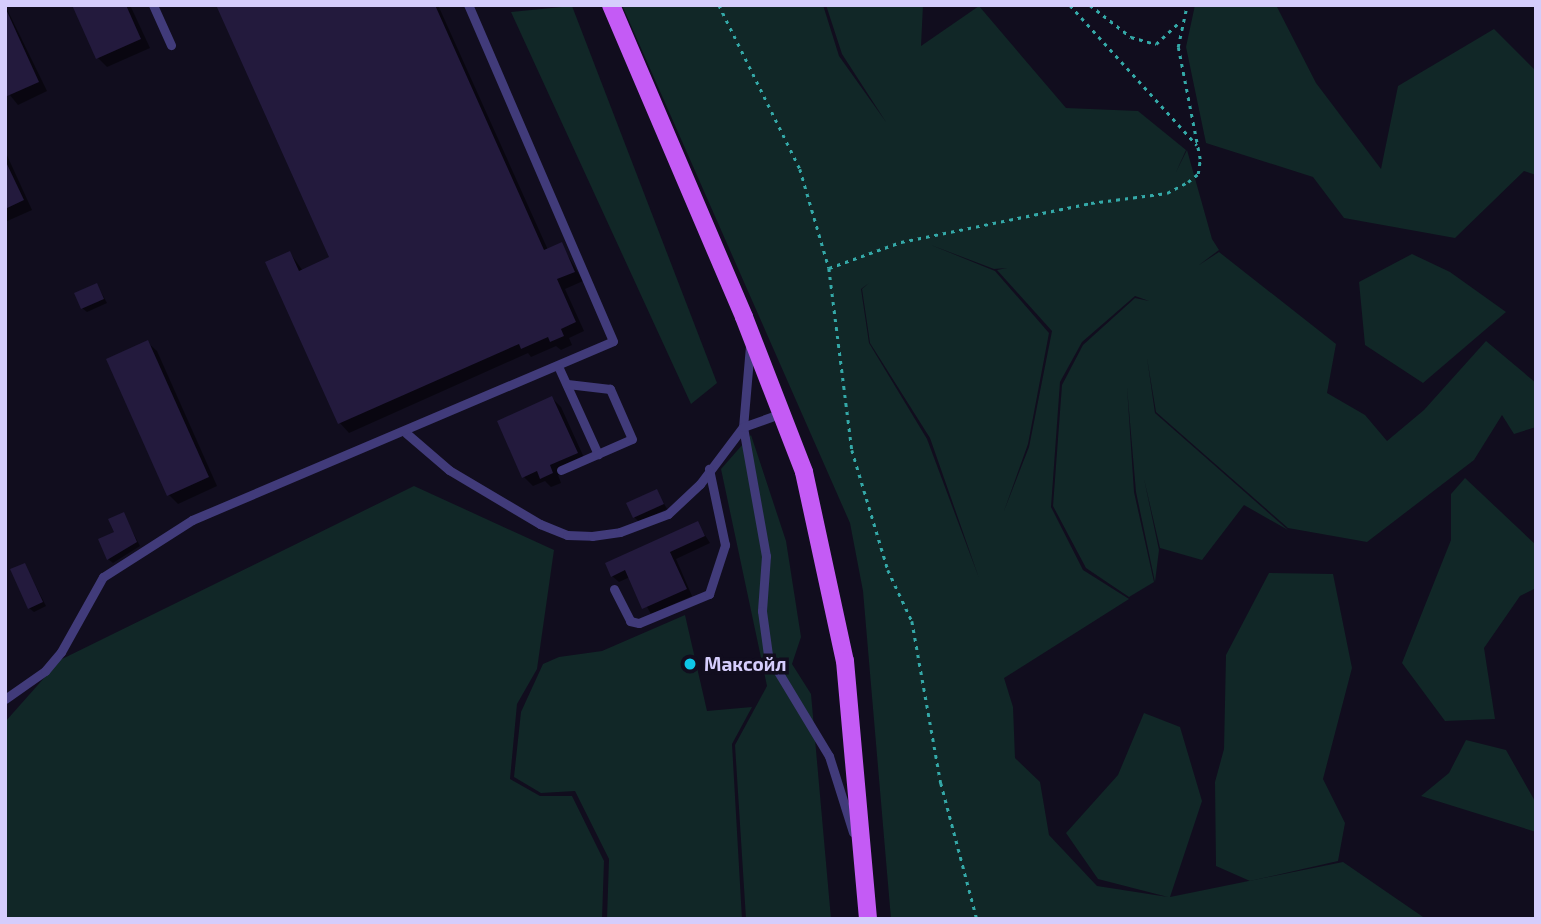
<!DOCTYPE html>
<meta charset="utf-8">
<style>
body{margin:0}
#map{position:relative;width:1541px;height:924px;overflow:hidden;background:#110d1e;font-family:"Exo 2",sans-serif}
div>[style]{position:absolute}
.green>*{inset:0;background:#112727}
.shadow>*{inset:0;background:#0007}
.building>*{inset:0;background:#231a3d}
.path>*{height:2.5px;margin-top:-1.25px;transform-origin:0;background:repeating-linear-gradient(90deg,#34a9a8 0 3.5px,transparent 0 8.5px)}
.service>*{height:9px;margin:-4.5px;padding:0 4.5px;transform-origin:4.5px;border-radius:4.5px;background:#413b7a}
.primary>*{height:18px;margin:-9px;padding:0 9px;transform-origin:9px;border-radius:9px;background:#c45bf5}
.dots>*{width:19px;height:19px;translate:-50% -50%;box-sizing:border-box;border:4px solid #110d1e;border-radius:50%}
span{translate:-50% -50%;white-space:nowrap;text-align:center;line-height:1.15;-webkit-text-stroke:7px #110d1e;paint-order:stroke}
.poi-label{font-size:19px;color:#d5cdfc;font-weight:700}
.left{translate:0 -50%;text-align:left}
.frame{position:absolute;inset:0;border:7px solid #d5cdfc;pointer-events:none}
</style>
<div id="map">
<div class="green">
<i style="clip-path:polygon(evenodd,622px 5px,823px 5px,839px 56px,886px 122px,842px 54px,826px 5px,923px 5px,921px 46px,979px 6px,1066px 108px,1138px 111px,1186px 150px,1176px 172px,1187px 150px,1212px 239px,1219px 250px,1199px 265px,1219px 252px,1336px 344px,1327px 393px,1365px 415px,1387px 441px,1424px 410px,1486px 341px,1536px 383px,1536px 427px,1514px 434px,1502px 415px,1474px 460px,1367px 542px,1288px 528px,1156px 412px,1147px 358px,1155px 413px,1288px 530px,1244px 505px,1202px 560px,1160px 548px,1144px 479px,1159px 550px,1155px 582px,1136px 492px,1127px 387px,1134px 492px,1154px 582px,1129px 597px,1086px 568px,1053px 506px,1062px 385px,1083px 345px,1135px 298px,1149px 301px,1135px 296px,1082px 342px,1060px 382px,1051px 507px,1083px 570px,1129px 599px,1004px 678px,1013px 707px,1015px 758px,1040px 782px,1049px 835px,1097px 886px,1168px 897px,1098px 879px,1066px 833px,1118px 775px,1144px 713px,1180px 727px,1202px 801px,1170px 897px,1343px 862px,1426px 919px,891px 919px,863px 591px,850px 523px,622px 5px,931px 245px,994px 269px,1007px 268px,997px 270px,1052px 331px,1029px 447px,1004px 511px,1028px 444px,1049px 333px,995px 271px,931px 245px,622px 5px,869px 283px,862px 289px,870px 343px,930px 438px,979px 578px,927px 439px,869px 343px,861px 289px,869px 283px)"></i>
<i style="clip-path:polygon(1195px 5px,1276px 5px,1316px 83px,1381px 169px,1398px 86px,1494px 29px,1536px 71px,1536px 175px,1524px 171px,1455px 238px,1344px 218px,1313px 177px,1206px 143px,1186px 47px)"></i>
<i style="clip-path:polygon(572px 6px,717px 383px,691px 404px,511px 12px)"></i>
<i style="clip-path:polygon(1412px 254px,1450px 272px,1506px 312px,1423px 383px,1365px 345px,1359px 282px)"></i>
<i style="clip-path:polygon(751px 435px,786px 541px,801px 637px,792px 664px,811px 694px,831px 919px,746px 919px,735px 745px,767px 686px,721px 469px)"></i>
<i style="clip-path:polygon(1465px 478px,1536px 545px,1536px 588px,1520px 596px,1484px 648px,1495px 719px,1445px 721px,1402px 663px,1451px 540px,1451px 494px)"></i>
<i style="clip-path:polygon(414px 486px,554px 550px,537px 669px,517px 704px,510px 779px,540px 796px,572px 796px,604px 861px,602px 919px,5px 919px,5px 722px,60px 660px)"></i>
<i style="clip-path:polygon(1269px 573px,1333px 574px,1352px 668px,1323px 779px,1345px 823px,1338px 861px,1250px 881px,1216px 866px,1215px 782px,1224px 749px,1226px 655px)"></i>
<i style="clip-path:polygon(685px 615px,707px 711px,752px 707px,732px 744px,742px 919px,607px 919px,609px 859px,575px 791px,541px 793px,514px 777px,521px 712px,543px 664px,559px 657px,602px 651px)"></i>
<i style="clip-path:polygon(1466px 740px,1506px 750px,1536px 803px,1536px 832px,1421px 796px,1449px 773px)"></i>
</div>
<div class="shadow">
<i style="clip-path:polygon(5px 5px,47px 91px,18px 105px,5px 89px)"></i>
<i style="clip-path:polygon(74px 5px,130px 5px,150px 48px,107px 67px,98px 58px)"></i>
<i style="clip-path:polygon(218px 5px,438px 5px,548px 250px,561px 244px,583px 281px,565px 289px,584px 331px,569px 338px,572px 345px,561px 350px,556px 346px,531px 357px,528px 353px,349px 433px,340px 423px,268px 263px,290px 253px,303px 271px,332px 258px)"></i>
<i style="clip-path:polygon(5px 151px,32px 210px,5px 222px)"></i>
<i style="clip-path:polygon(97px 285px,107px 303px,87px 312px,82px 308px)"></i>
<i style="clip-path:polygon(147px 342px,157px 351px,217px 486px,178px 504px,169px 495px)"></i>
<i style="clip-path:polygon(552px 398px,561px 407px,586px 462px,558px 475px,561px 483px,551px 487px,545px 481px,533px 486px,524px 477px)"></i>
<i style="clip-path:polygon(657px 491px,667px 509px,639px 522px,634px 517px)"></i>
<i style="clip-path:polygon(123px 514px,140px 546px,113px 563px,108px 559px)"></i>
<i style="clip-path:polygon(698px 524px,710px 543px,676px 559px,692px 596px,651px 614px,630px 577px,619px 582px,612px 576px)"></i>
<i style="clip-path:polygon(25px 565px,46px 606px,34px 612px,29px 608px)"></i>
</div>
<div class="building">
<i style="clip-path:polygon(72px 5px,126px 5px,141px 39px,96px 59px)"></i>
<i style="clip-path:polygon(216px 5px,435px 5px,544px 250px,562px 242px,575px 272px,557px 279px,576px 322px,561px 329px,564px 336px,550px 342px,548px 337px,521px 349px,519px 344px,338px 424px,265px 262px,290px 251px,299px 271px,329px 257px)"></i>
<i style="clip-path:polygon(5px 7px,39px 82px,5px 97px)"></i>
<i style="clip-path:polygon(5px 160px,24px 200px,5px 209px)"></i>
<i style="clip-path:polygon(97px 283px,104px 299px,81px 309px,74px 293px)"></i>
<i style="clip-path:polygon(148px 340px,209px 477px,167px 496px,106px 359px)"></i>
<i style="clip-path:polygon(552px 396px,578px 453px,550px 465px,553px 473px,540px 479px,537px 471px,522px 478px,497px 421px)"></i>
<i style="clip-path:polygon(657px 489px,664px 504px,633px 518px,626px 503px)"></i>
<i style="clip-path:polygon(124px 512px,137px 542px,107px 560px,98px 539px,114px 532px,108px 519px)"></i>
<i style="clip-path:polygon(698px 521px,705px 536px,670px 552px,687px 589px,642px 609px,625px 570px,611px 577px,605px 563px)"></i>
<i style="clip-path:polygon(25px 563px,43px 602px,28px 609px,10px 569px)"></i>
</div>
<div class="path">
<i style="left:719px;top:5px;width:183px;rotate:63.7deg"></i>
<i style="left:800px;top:169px;width:103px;rotate:73.7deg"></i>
<i style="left:829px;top:268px;width:183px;rotate:82.8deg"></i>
<i style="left:852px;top:450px;width:125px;rotate:73.3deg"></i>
<i style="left:888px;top:570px;width:56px;rotate:64.8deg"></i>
<i style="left:912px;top:621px;width:165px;rotate:79.9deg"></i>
<i style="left:941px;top:783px;width:141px;rotate:75.2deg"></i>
<i style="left:1070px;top:5px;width:189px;rotate:47.8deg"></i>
<i style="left:1090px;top:5px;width:52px;rotate:38deg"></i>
<i style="left:1131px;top:37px;width:26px;rotate:16deg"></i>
<i style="left:1156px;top:44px;width:33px;rotate:-43deg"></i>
<i style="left:829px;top:268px;width:77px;rotate:-19.9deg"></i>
<i style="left:901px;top:242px;width:194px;rotate:-11.6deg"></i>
<i style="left:1091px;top:203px;width:77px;rotate:-7.5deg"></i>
<i style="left:1167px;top:193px;width:24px;rotate:-28deg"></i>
<i style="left:1188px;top:182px;width:13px;rotate:-39deg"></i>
<i style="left:1198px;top:174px;width:15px;rotate:-82deg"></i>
<i style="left:1200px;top:159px;width:114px;rotate:-101.1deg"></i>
<i style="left:1178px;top:47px;width:43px;rotate:-77.9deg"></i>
</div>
<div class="service">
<i style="left:153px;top:5px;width:44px;rotate:65.8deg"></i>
<i style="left:750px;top:346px;width:81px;rotate:94.9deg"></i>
<i style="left:743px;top:427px;width:131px;rotate:79.9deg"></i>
<i style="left:766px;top:556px;width:55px;rotate:94.2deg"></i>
<i style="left:762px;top:611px;width:44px;rotate:82.2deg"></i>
<i style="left:768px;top:655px;width:118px;rotate:58.9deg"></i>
<i style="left:829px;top:756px;width:80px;rotate:72.5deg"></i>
<i style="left:558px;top:366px;width:97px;rotate:65.6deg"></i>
<i style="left:406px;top:433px;width:57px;rotate:40.7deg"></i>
<i style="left:449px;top:470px;width:106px;rotate:30.7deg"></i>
<i style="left:540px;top:524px;width:29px;rotate:22deg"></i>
<i style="left:567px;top:535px;width:25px;rotate:2deg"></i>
<i style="left:592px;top:536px;width:28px;rotate:-8deg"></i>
<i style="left:620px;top:532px;width:51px;rotate:-20.6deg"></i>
<i style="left:668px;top:514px;width:44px;rotate:-43.2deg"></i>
<i style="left:700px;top:484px;width:71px;rotate:-53deg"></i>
<i style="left:743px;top:427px;width:41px;rotate:-19.7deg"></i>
<i style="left:561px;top:470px;width:77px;rotate:-23.6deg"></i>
<i style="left:632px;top:439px;width:55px;rotate:-113.7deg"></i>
<i style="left:610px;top:389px;width:43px;rotate:-173.4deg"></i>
<i style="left:614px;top:589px;width:36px;rotate:63deg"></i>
<i style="left:630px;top:621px;width:9px;rotate:13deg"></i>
<i style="left:639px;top:623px;width:76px;rotate:-22.5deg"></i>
<i style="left:709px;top:594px;width:52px;rotate:-71.9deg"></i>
<i style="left:725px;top:545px;width:78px;rotate:-101.9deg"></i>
<i style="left:5px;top:699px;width:49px;rotate:-35deg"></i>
<i style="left:45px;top:671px;width:25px;rotate:-50deg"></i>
<i style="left:61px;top:652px;width:86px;rotate:-60.8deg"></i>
<i style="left:103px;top:577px;width:106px;rotate:-32.6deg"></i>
<i style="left:192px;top:520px;width:457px;rotate:-23deg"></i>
<i style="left:613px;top:341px;width:366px;rotate:-113.3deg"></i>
</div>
<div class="primary">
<i style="left:611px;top:5px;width:339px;rotate:66.9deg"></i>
<i style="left:744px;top:317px;width:166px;rotate:68.8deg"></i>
<i style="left:804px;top:472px;width:193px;rotate:77.8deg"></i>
<i style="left:845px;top:661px;width:259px;rotate:84.9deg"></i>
</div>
<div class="dots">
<i style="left:690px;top:664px;background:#0ec6e7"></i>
</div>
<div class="poi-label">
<span class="left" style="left:704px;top:664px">Максойл</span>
</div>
<div class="frame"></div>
</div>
